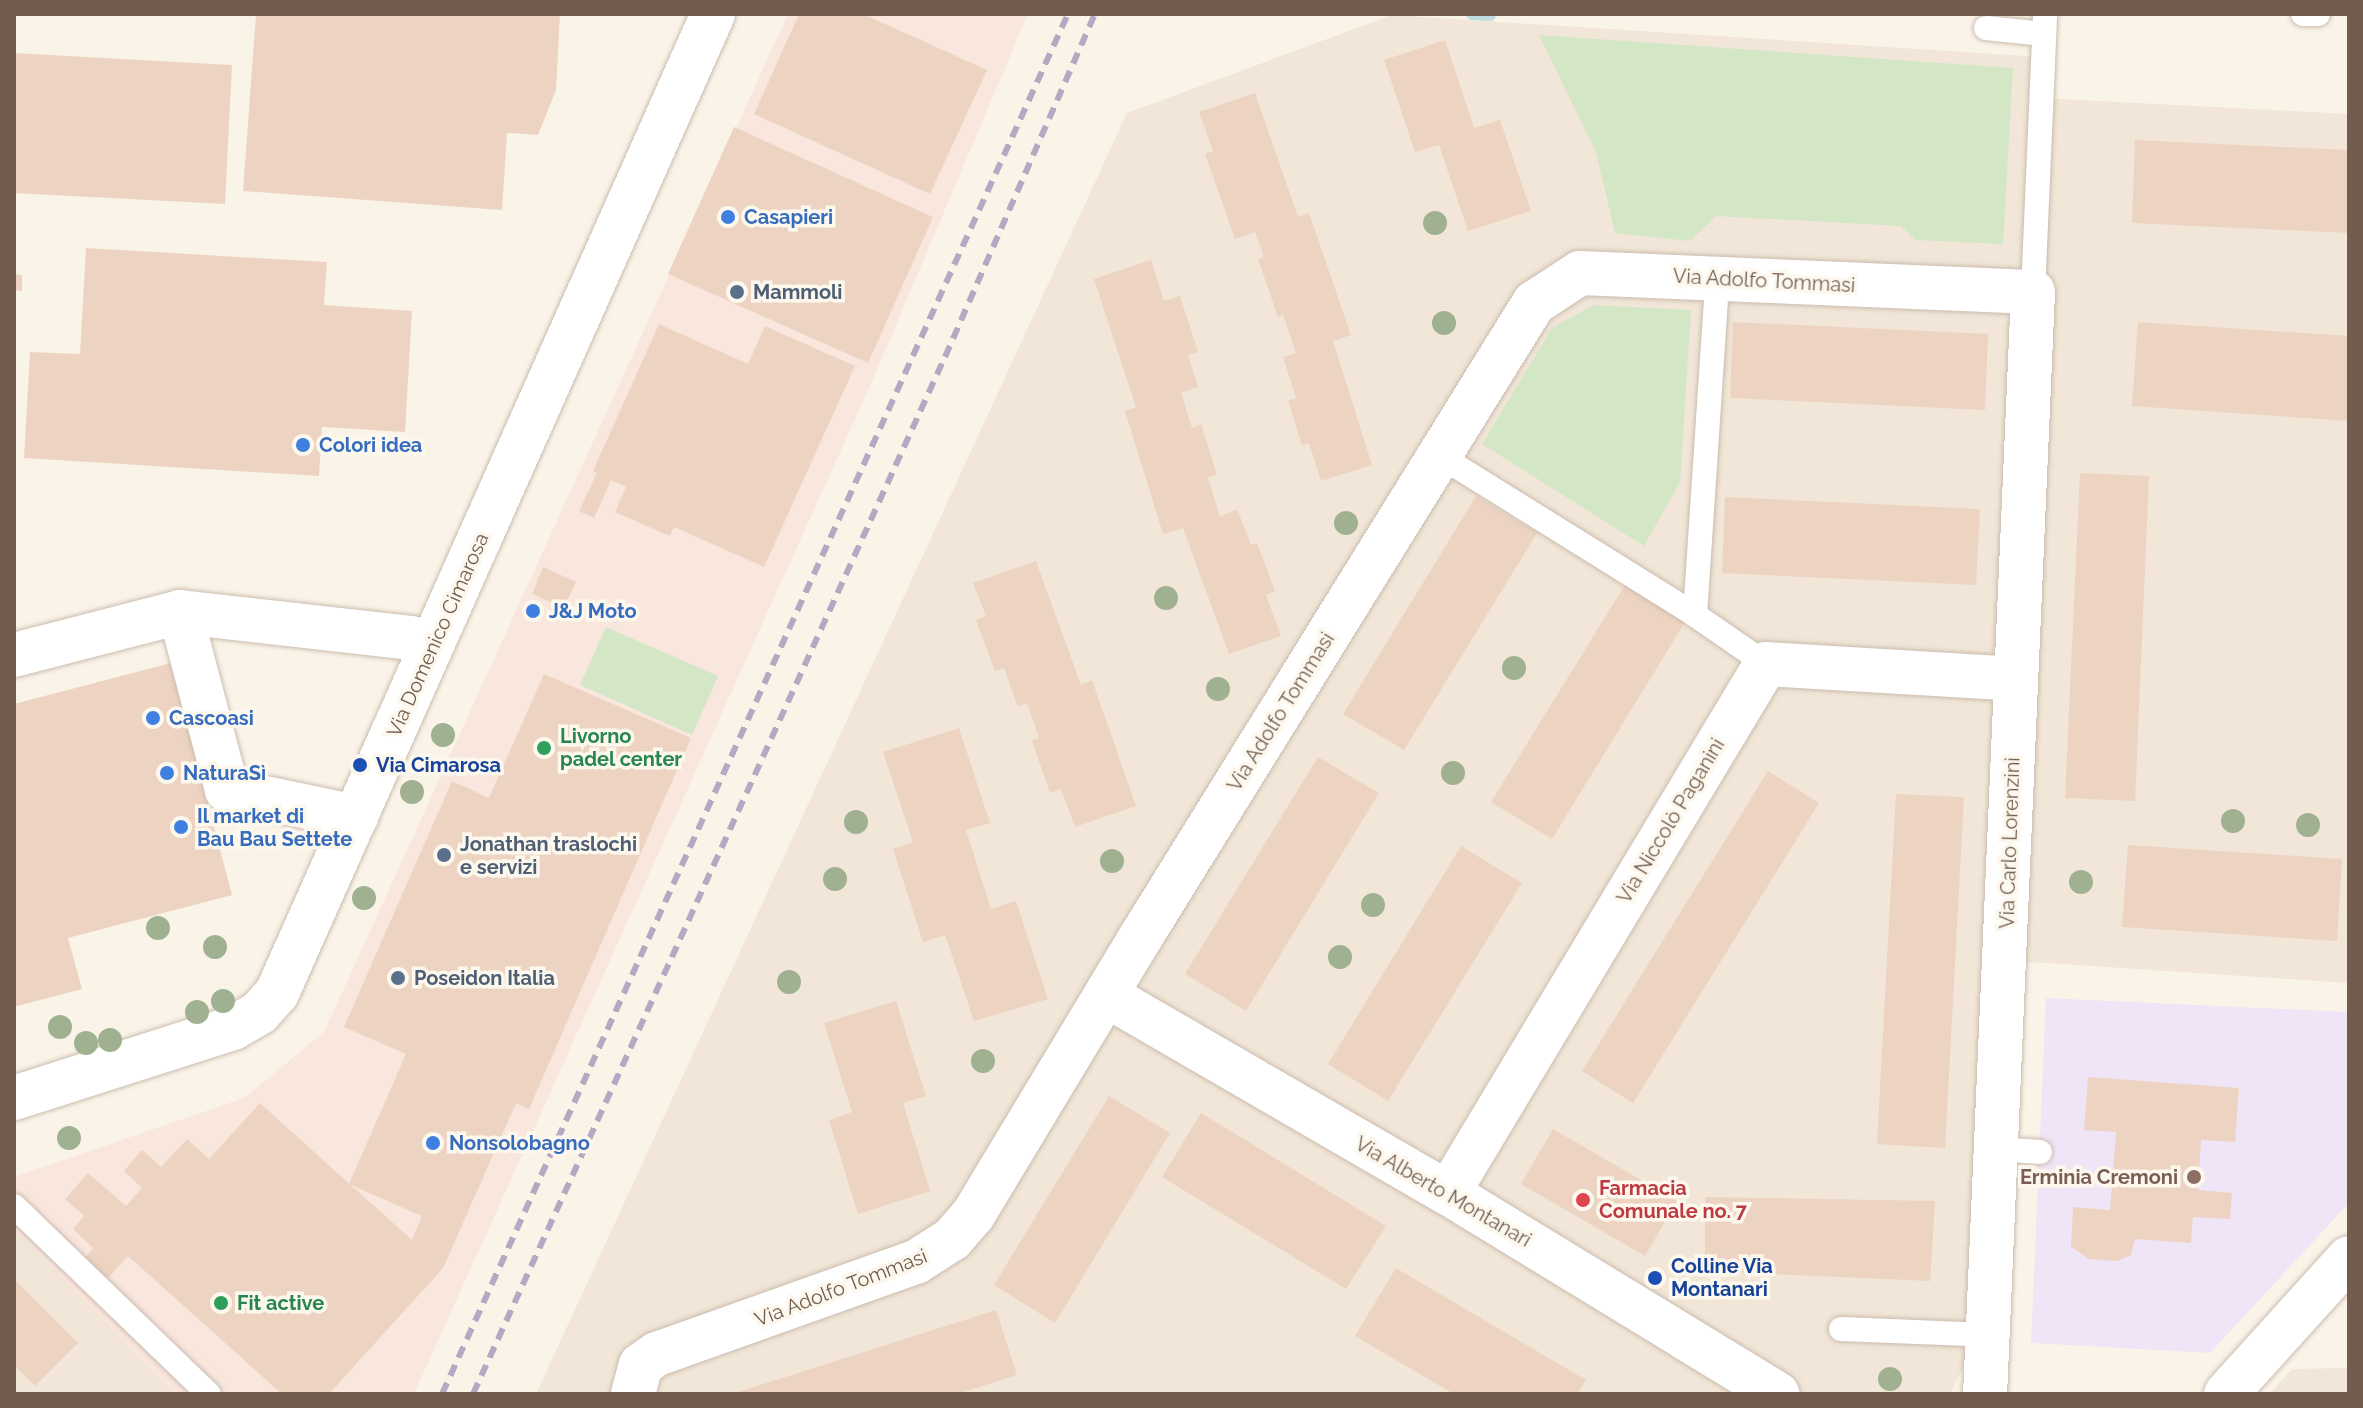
<!DOCTYPE html>
<meta charset="utf-8">
<style>
body{margin:0}
#map{position:relative;width:2363px;height:1408px;overflow:hidden;background:#faf4e8;font-family:Raleway,sans-serif}
div>[style]{position:absolute}
.residential>*{inset:0;background:#f1e6d7}
.commercial>*{inset:0;background:#f9e6dd}
.education>*{inset:0;background:#f0e4f7}
.green>*{inset:0;background:#d3e7c7}
.stream>*{height:12px;margin:-6px;padding:0 6px;transform-origin:6px;border-radius:6px;background:#bedce2}
.building>*{inset:0;background:#edd4c2}
.roads{filter:drop-shadow(0 0 2px #cbbcaf) drop-shadow(0 0 2px #cbbcaf)}
.lane>*{height:24px;margin:-12px;padding:0 12px;transform-origin:12px;border-radius:12px;background:#fff}
.street>*{height:44px;margin:-22px;padding:0 22px;transform-origin:22px;border-radius:22px;background:#fff}
.secondary>*{height:44px;margin:-22px;padding:0 22px;transform-origin:22px;border-radius:22px;background:#fff}
.rail>*{height:6px;margin-top:-3px;transform-origin:0;background:repeating-linear-gradient(90deg,#b7a7c3 0 12px,transparent 0 20px)}
.trees>*{width:24px;height:24px;margin:-12px;border-radius:50%;background:#a0b192}
.dots>*{width:22px;height:22px;translate:-50% -50%;box-sizing:border-box;border:4px solid #fdf8ee;border-radius:50%}
span{translate:-50% -50%;white-space:nowrap;text-align:center;line-height:1.15;-webkit-text-stroke:7px #fdf8ee;paint-order:stroke}
.shop-label{font-size:20px;color:#366cbe;font-weight:700}
.left{translate:0 -50%;text-align:left}
.street-label{font-size:20px;color:#725c4e}
.service-label{font-size:20px;color:#4e5e75;font-weight:700}
.leisure-label{font-size:20px;color:#27864d;font-weight:700}
.transit-label{font-size:20px;color:#164399;font-weight:700}
.education-label{font-size:20px;color:#785e54;font-weight:700}
.right{translate:-100% -50%;text-align:right}
.health-label{font-size:20px;color:#be3a42;font-weight:700}
.frame{position:absolute;inset:0;border:16px solid #725c4e;pointer-events:none}
</style>
<div id="map">
<div class="residential">
<i style="clip-path:polygon(1392px 15px,2042px 57px,2039px 98px,2349px 114px,2349px 983px,1986px 959px,1965px 1363px,1950px 1394px,536px 1394px,1127px 113px)"></i>
<i style="clip-path:polygon(14px 1228px,176px 1394px,14px 1394px)"></i>
<i style="clip-path:polygon(2349px 1368px,2349px 1394px,2270px 1394px,2292px 1369px)"></i>
</div>
<div class="commercial">
<i style="clip-path:polygon(788px 14px,1028px 14px,874px 377px,414px 1394px,176px 1394px,14px 1228px,14px 1177px,244px 1098px,324px 1032px)"></i>
</div>
<div class="education">
<i style="clip-path:polygon(2046px 998px,2349px 1012px,2349px 1203px,2210px 1353px,2031px 1343px)"></i>
</div>
<div class="green">
<i style="clip-path:polygon(1539px 35px,2013px 68px,2003px 244px,1915px 240px,1901px 226px,1716px 216px,1690px 241px,1615px 233px,1596px 152px)"></i>
<i style="clip-path:polygon(1593px 305px,1691px 310px,1680px 482px,1644px 546px,1482px 444px,1552px 328px)"></i>
<i style="clip-path:polygon(606px 627px,718px 676px,692px 735px,580px 685px)"></i>
</div>
<div class="stream">
<i style="left:1472px;top:14px;width:18px;rotate:3deg"></i>
</div>
<div class="building">
<i style="clip-path:polygon(256px 14px,560px 14px,556px 90px,538px 135px,507px 133px,502px 210px,243px 191px)"></i>
<i style="clip-path:polygon(799px 14px,863px 14px,987px 70px,930px 194px,754px 114px)"></i>
<i style="clip-path:polygon(1445px 40px,1474px 128px,1500px 120px,1531px 211px,1468px 231px,1439px 145px,1415px 152px,1384px 60px)"></i>
<i style="clip-path:polygon(14px 53px,232px 65px,225px 204px,14px 193px)"></i>
<i style="clip-path:polygon(1255px 93px,1298px 217px,1309px 213px,1351px 335px,1333px 341px,1372px 465px,1321px 481px,1309px 443px,1302px 445px,1288px 401px,1296px 398px,1283px 357px,1296px 353px,1283px 315px,1278px 317px,1258px 259px,1264px 257px,1255px 232px,1235px 239px,1205px 154px,1213px 151px,1199px 112px)"></i>
<i style="clip-path:polygon(734px 127px,933px 217px,868px 363px,668px 274px)"></i>
<i style="clip-path:polygon(2135px 140px,2349px 150px,2349px 233px,2132px 223px)"></i>
<i style="clip-path:polygon(86px 248px,327px 262px,324px 305px,412px 311px,405px 432px,322px 427px,319px 476px,24px 458px,30px 352px,80px 354px)"></i>
<i style="clip-path:polygon(1151px 260px,1164px 301px,1180px 296px,1198px 352px,1188px 355px,1198px 387px,1181px 393px,1192px 428px,1201px 424px,1217px 475px,1208px 477px,1220px 517px,1237px 509px,1251px 545px,1257px 543px,1275px 591px,1266px 595px,1281px 636px,1229px 654px,1183px 528px,1163px 534px,1125px 411px,1136px 407px,1094px 279px)"></i>
<i style="clip-path:polygon(14px 274px,22px 275px,22px 291px,14px 290px)"></i>
<i style="clip-path:polygon(1733px 322px,1988px 334px,1985px 410px,1730px 398px)"></i>
<i style="clip-path:polygon(2138px 322px,2349px 336px,2349px 421px,2132px 406px)"></i>
<i style="clip-path:polygon(659px 324px,748px 364px,765px 326px,855px 366px,764px 567px,674px 527px,670px 536px,615px 512px,626px 487px,611px 480px,594px 518px,579px 511px,597px 473px,593px 471px)"></i>
<i style="clip-path:polygon(2080px 473px,2149px 476px,2135px 801px,2065px 798px)"></i>
<i style="clip-path:polygon(1476px 496px,1537px 533px,1404px 750px,1343px 714px)"></i>
<i style="clip-path:polygon(1725px 497px,1980px 509px,1976px 585px,1722px 573px)"></i>
<i style="clip-path:polygon(1036px 561px,1081px 685px,1092px 680px,1136px 806px,1075px 827px,1061px 789px,1050px 793px,1032px 741px,1039px 738px,1027px 703px,1018px 707px,1004px 668px,995px 671px,976px 620px,986px 616px,973px 583px)"></i>
<i style="clip-path:polygon(543px 567px,576px 582px,564px 608px,532px 594px)"></i>
<i style="clip-path:polygon(1625px 585px,1685px 622px,1552px 839px,1491px 802px)"></i>
<i style="clip-path:polygon(171px 663px,232px 895px,68px 938px,82px 989px,14px 1007px,14px 704px)"></i>
<i style="clip-path:polygon(544px 674px,691px 738px,529px 1109px,516px 1103px,443px 1268px,329px 1394px,282px 1394px,128px 1256px,108px 1278px,85px 1258px,93px 1248px,73px 1229px,84px 1216px,65px 1199px,88px 1173px,126px 1206px,142px 1188px,124px 1171px,142px 1150px,161px 1167px,187px 1139px,209px 1159px,260px 1103px,345px 1180px,412px 1240px,422px 1216px,349px 1184px,406px 1054px,344px 1027px,452px 781px,489px 798px)"></i>
<i style="clip-path:polygon(959px 728px,990px 823px,966px 830px,991px 909px,1016px 901px,1048px 999px,974px 1021px,945px 935px,923px 942px,893px 849px,913px 842px,883px 752px)"></i>
<i style="clip-path:polygon(1318px 757px,1379px 793px,1246px 1011px,1185px 974px)"></i>
<i style="clip-path:polygon(1768px 771px,1819px 803px,1633px 1103px,1582px 1071px)"></i>
<i style="clip-path:polygon(1896px 794px,1964px 797px,1945px 1148px,1877px 1144px)"></i>
<i style="clip-path:polygon(2128px 845px,2342px 859px,2337px 941px,2122px 927px)"></i>
<i style="clip-path:polygon(1461px 846px,1522px 883px,1388px 1101px,1328px 1064px)"></i>
<i style="clip-path:polygon(896px 1001px,926px 1096px,903px 1103px,930px 1191px,858px 1214px,829px 1120px,852px 1112px,824px 1023px)"></i>
<i style="clip-path:polygon(2088px 1077px,2239px 1088px,2235px 1142px,2201px 1140px,2198px 1190px,2232px 1193px,2230px 1219px,2193px 1217px,2191px 1243px,2135px 1239px,2131px 1255px,2117px 1261px,2089px 1259px,2071px 1247px,2073px 1207px,2110px 1210px,2116px 1132px,2084px 1130px)"></i>
<i style="clip-path:polygon(1109px 1096px,1170px 1133px,1055px 1323px,994px 1285px)"></i>
<i style="clip-path:polygon(1201px 1113px,1386px 1226px,1346px 1289px,1162px 1177px)"></i>
<i style="clip-path:polygon(1553px 1129px,1677px 1201px,1645px 1256px,1521px 1184px)"></i>
<i style="clip-path:polygon(1705px 1197px,1935px 1201px,1930px 1281px,1705px 1271px)"></i>
<i style="clip-path:polygon(1396px 1268px,1586px 1380px,1577px 1394px,1454px 1394px,1355px 1336px)"></i>
<i style="clip-path:polygon(14px 1279px,78px 1343px,35px 1386px,14px 1365px)"></i>
<i style="clip-path:polygon(996px 1310px,1017px 1375px,957px 1394px,732px 1394px)"></i>
</div>
<div class="roads">
<div class="lane">
<i style="left:2303px;top:14px;width:15px"></i>
<i style="left:1986px;top:28px;width:58px;rotate:5.9deg"></i>
<i style="left:2033px;top:292px;width:278px;rotate:-87.5deg"></i>
<i style="left:1440px;top:456px;width:301px;rotate:31.9deg"></i>
<i style="left:1695px;top:615px;width:86px;rotate:34.6deg"></i>
<i style="left:1695px;top:615px;width:336px;rotate:-86.2deg"></i>
<i style="left:1997px;top:1149px;width:43px;rotate:4deg"></i>
<i style="left:14px;top:1206px;width:271px;rotate:44deg"></i>
<i style="left:1841px;top:1329px;width:147px;rotate:2.3deg"></i>
</div>
<div class="street">
<i style="left:180px;top:612px;width:184px;rotate:75.2deg"></i>
<i style="left:227px;top:790px;width:132px;rotate:11.8deg"></i>
<i style="left:14px;top:655px;width:171px;rotate:-14.5deg"></i>
<i style="left:180px;top:612px;width:234px;rotate:6.4deg"></i>
<i style="left:1106px;top:995px;width:395px;rotate:30.1deg"></i>
<i style="left:1448px;top:1193px;width:386px;rotate:31.4deg"></i>
<i style="left:1448px;top:1193px;width:617px;rotate:-58.99deg"></i>
<i style="left:1766px;top:664px;width:250px;rotate:3.4deg"></i>
<i style="left:633px;top:1394px;width:30px;rotate:-75deg"></i>
<i style="left:641px;top:1365px;width:19px;rotate:-35deg"></i>
<i style="left:657px;top:1354px;width:275px;rotate:-19.6deg"></i>
<i style="left:916px;top:1262px;width:43px;rotate:-32.6deg"></i>
<i style="left:952px;top:1239px;width:32px;rotate:-49deg"></i>
<i style="left:973px;top:1215px;width:327px;rotate:-58.9deg"></i>
<i style="left:1142px;top:935px;width:744px;rotate:-58.19deg"></i>
<i style="left:1534px;top:303px;width:55px;rotate:-33.1deg"></i>
<i style="left:1580px;top:273px;width:453px;rotate:2.4deg"></i>
<i style="left:2033px;top:292px;width:1103px;rotate:92.49deg"></i>
<i style="left:2226px;top:1394px;width:183px;rotate:-47.9deg"></i>
</div>
<div class="secondary">
<i style="left:14px;top:1098px;width:230px;rotate:-17.7deg"></i>
<i style="left:233px;top:1028px;width:30px;rotate:-30deg"></i>
<i style="left:259px;top:1013px;width:27px;rotate:-48deg"></i>
<i style="left:277px;top:993px;width:1072px;rotate:-65.99deg"></i>
</div>
</div>
<div class="rail">
<i style="left:442px;top:1394px;width:1515px;rotate:-65.6deg"></i>
<i style="left:473px;top:1394px;width:1139px;rotate:-65.53deg"></i>
<i style="left:945px;top:357px;width:374px;rotate:-66.4deg"></i>
</div>
<div class="trees">
<i style="left:1435px;top:223px"></i>
<i style="left:1444px;top:323px"></i>
<i style="left:1346px;top:523px"></i>
<i style="left:1166px;top:598px"></i>
<i style="left:1514px;top:668px"></i>
<i style="left:1218px;top:689px"></i>
<i style="left:443px;top:735px"></i>
<i style="left:1453px;top:773px"></i>
<i style="left:412px;top:792px"></i>
<i style="left:2233px;top:821px"></i>
<i style="left:856px;top:822px"></i>
<i style="left:2308px;top:825px"></i>
<i style="left:1112px;top:861px"></i>
<i style="left:835px;top:879px"></i>
<i style="left:2081px;top:882px"></i>
<i style="left:364px;top:898px"></i>
<i style="left:1373px;top:905px"></i>
<i style="left:158px;top:928px"></i>
<i style="left:215px;top:947px"></i>
<i style="left:1340px;top:957px"></i>
<i style="left:789px;top:982px"></i>
<i style="left:223px;top:1001px"></i>
<i style="left:197px;top:1012px"></i>
<i style="left:60px;top:1027px"></i>
<i style="left:110px;top:1040px"></i>
<i style="left:86px;top:1043px"></i>
<i style="left:983px;top:1061px"></i>
<i style="left:69px;top:1138px"></i>
<i style="left:1890px;top:1379px"></i>
</div>
<div class="dots">
<i style="left:728px;top:217px;background:#3f7fe0"></i>
<i style="left:737px;top:292px;background:#5c6f8a"></i>
<i style="left:303px;top:445px;background:#3f7fe0"></i>
<i style="left:533px;top:611px;background:#3f7fe0"></i>
<i style="left:153px;top:718px;background:#3f7fe0"></i>
<i style="left:544px;top:748px;background:#2e9e5b"></i>
<i style="left:360px;top:765px;background:#1a4fb4"></i>
<i style="left:167px;top:773px;background:#3f7fe0"></i>
<i style="left:181px;top:827px;background:#3f7fe0"></i>
<i style="left:444px;top:855px;background:#5c6f8a"></i>
<i style="left:398px;top:978px;background:#5c6f8a"></i>
<i style="left:433px;top:1143px;background:#3f7fe0"></i>
<i style="left:2194px;top:1177px;background:#8d6e63"></i>
<i style="left:1583px;top:1200px;background:#e0444e"></i>
<i style="left:1655px;top:1278px;background:#1a4fb4"></i>
<i style="left:221px;top:1303px;background:#2e9e5b"></i>
</div>
<div class="shop-label">
<span class="left" style="left:744px;top:217px">Casapieri</span>
<span class="left" style="left:319px;top:445px">Colori idea</span>
<span class="left" style="left:549px;top:611px">J&amp;J Moto</span>
<span class="left" style="left:169px;top:718px">Cascoasi</span>
<span class="left" style="left:183px;top:773px">NaturaSì</span>
<span class="left" style="left:197px;top:828px">Il market di<br>Bau Bau Settete</span>
<span class="left" style="left:449px;top:1143px">Nonsolobagno</span>
</div>
<div class="street-label">
<span style="left:1764px;top:281px;rotate:3deg">Via Adolfo Tommasi</span>
<span style="left:438px;top:635px;rotate:-66deg">Via Domenico Cimarosa</span>
<span style="left:1281px;top:712px;rotate:-58deg">Via Adolfo Tommasi</span>
<span style="left:1671px;top:821px;rotate:-59deg">Via Niccolò Paganini</span>
<span style="left:2010px;top:843px;rotate:-88deg">Via Carlo Lorenzini</span>
<span style="left:1443px;top:1192px;rotate:30deg">Via Alberto Montanari</span>
<span style="left:841px;top:1288px;rotate:-21deg">Via Adolfo Tommasi</span>
</div>
<div class="service-label">
<span class="left" style="left:753px;top:292px">Mammoli</span>
<span class="left" style="left:460px;top:856px">Jonathan traslochi<br>e servizi</span>
<span class="left" style="left:414px;top:978px">Poseidon Italia</span>
</div>
<div class="leisure-label">
<span class="left" style="left:560px;top:748px">Livorno<br>padel center</span>
<span class="left" style="left:237px;top:1303px">Fit active</span>
</div>
<div class="transit-label">
<span class="left" style="left:376px;top:765px">Via Cimarosa</span>
<span class="left" style="left:1671px;top:1278px">Colline Via<br>Montanari</span>
</div>
<div class="education-label">
<span class="right" style="left:2178px;top:1177px">Erminia Cremoni</span>
</div>
<div class="health-label">
<span class="left" style="left:1599px;top:1200px">Farmacia<br>Comunale no. 7</span>
</div>
<div class="frame"></div>
</div>
